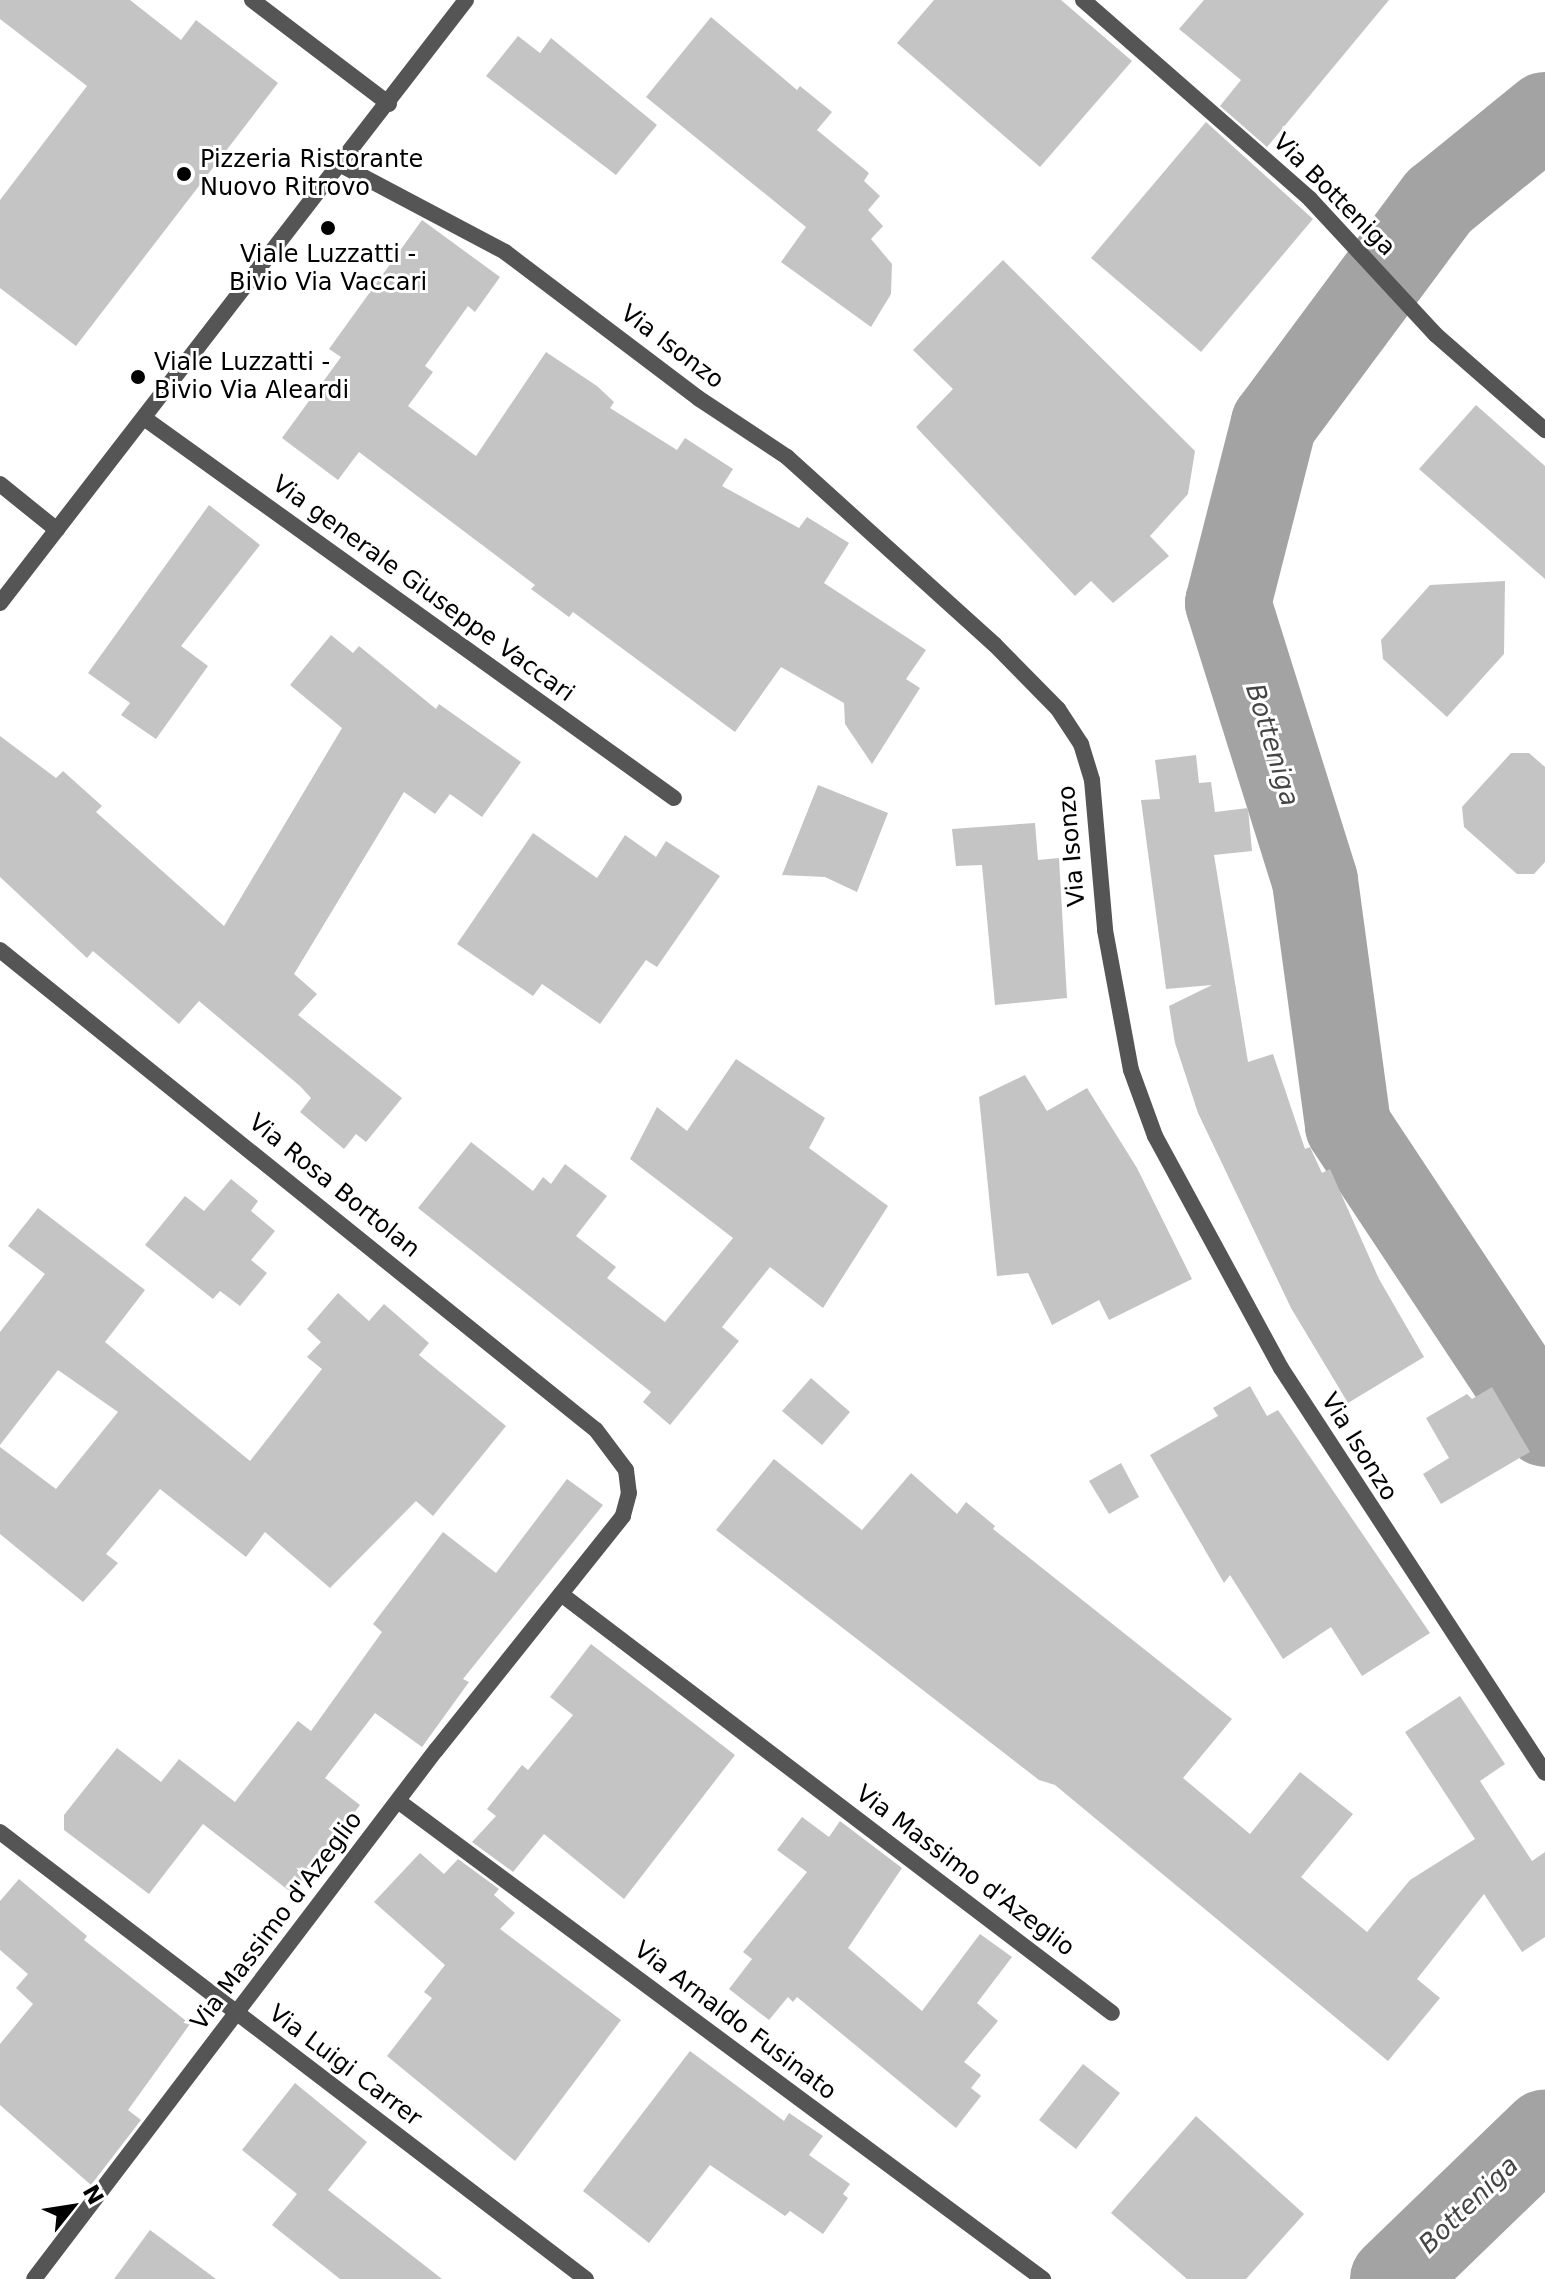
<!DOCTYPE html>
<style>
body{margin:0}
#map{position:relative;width:1545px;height:2279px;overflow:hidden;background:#fff;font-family:"DejaVu Sans",sans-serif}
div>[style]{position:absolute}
.river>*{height:86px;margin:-43px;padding:0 43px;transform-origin:43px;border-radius:43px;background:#a3a3a3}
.building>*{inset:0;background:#c4c4c4}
.minor>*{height:16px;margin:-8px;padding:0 8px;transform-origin:8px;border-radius:8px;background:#555}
.tertiary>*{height:16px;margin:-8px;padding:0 8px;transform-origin:8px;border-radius:8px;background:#555}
.dots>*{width:22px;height:22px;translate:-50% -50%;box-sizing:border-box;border:4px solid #fff;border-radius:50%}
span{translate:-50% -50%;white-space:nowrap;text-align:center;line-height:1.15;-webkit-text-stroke:6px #fff;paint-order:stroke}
.poi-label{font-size:24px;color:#000}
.left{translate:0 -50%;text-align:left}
.street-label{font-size:24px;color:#000}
.water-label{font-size:26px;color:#444;font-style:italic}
.north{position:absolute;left:32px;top:2167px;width:80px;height:80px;-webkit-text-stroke:6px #fff;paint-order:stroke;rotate:60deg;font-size:22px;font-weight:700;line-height:32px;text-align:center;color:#000}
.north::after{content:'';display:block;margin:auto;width:28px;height:36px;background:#000;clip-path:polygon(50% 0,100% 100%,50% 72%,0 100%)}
</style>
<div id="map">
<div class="river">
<i style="left:1545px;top:115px;width:136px;rotate:140.9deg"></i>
<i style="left:1439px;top:201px;width:277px;rotate:126.6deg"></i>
<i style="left:1274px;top:423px;width:186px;rotate:104.3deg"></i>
<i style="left:1228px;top:603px;width:291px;rotate:72.6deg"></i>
<i style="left:1315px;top:881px;width:247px;rotate:82.3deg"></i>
<i style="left:1348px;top:1126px;width:357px;rotate:56.5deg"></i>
<i style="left:1393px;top:2279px;width:211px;rotate:-44deg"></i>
</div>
<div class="building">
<i style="clip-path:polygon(0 0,130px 0,181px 40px,196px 20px,278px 83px,76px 346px,0 288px,0 200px,87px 86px,0 19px)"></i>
<i style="clip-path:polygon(934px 0,1061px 0,1132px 61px,1040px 167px,897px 43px)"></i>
<i style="clip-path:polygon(1204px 0,1389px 0,1267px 147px,1220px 106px,1241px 80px,1179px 29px)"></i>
<i style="clip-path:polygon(711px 17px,797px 90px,800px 86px,832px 112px,817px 130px,869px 173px,864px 181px,880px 196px,868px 210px,883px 226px,871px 239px,892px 264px,891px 294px,871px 327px,781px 262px,806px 227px,646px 97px)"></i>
<i style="clip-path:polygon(518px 36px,540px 53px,551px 38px,657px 125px,616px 175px,486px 76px)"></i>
<i style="clip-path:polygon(1206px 122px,1313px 219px,1201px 352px,1091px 258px)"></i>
<i style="clip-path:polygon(422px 220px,500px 277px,475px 312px,468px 306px,425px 366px,433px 372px,408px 406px,476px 456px,546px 352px,597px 386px,614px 402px,610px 408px,677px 450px,685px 438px,733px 469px,722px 486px,799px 528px,807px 517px,849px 543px,824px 583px,926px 650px,906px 679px,920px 688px,872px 764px,845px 724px,844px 703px,781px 667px,735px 732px,573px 612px,569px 617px,531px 589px,535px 585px,359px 452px,338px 480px,282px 438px,341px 357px,329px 349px)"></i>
<i style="clip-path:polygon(1003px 260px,1195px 451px,1188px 494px,1150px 536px,1169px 556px,1113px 603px,1091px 581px,1075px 596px,916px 427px,953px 389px,913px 350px)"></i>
<i style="clip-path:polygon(1476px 405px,1545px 466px,1545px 579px,1419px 469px)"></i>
<i style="clip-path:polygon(209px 505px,260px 545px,181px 646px,208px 666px,156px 739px,121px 715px,130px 703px,88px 673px)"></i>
<i style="clip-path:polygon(1505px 581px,1504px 654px,1447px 717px,1383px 659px,1381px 640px,1430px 585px)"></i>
<i style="clip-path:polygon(331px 635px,353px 653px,359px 646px,436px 709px,439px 704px,521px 762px,482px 817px,450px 794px,435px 814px,404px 792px,294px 974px,317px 994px,298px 1015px,402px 1098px,366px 1142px,356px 1134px,344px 1149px,300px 1112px,311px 1098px,300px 1086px,199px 1001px,179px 1024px,93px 951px,87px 958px,0 877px,0 736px,56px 778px,63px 771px,102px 806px,96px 812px,224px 926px,342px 728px,290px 685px)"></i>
<i style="clip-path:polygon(1511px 753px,1529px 753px,1545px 767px,1545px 862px,1534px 874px,1517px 874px,1464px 827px,1462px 807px)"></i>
<i style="clip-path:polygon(1196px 755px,1199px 783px,1211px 782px,1215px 812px,1248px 808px,1252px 851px,1214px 855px,1248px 1062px,1273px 1054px,1305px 1149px,1310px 1147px,1322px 1173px,1330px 1169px,1379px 1279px,1424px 1357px,1348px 1403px,1291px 1308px,1198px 1113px,1175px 1043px,1169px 1006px,1212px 985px,1166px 989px,1141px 800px,1160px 799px,1155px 760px)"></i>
<i style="clip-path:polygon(818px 785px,888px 813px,857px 892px,825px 877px,782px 875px)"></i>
<i style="clip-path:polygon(1035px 823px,1038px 860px,1059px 858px,1067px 998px,995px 1005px,982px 865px,956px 866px,952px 829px)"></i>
<i style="clip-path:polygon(533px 833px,597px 878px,625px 835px,656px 857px,666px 841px,720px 876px,657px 967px,646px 960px,600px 1024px,542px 984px,533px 996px,457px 944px)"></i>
<i style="clip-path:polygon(736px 1059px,825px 1118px,809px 1148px,888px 1206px,823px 1308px,770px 1267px,722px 1327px,739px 1341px,670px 1425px,643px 1402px,651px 1392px,418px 1208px,471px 1142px,533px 1191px,543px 1177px,551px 1184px,565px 1164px,607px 1196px,576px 1236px,616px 1267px,607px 1278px,665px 1322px,733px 1238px,630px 1159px,657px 1107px,687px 1131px)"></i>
<i style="clip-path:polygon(1025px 1075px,1047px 1111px,1087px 1088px,1137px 1168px,1192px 1279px,1109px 1320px,1099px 1300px,1052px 1325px,1028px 1273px,997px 1276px,979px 1097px)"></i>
<i style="clip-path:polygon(231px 1179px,258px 1201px,251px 1211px,275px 1231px,251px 1260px,267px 1273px,240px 1306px,220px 1291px,213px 1299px,145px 1245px,185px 1196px,204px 1211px)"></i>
<i style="clip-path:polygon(38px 1208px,145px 1290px,105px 1342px,250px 1461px,322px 1369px,307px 1357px,321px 1342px,307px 1329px,338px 1293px,369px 1321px,384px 1304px,429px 1343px,419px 1355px,506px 1426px,433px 1516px,416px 1501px,330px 1588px,265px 1532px,246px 1557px,160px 1489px,106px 1554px,118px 1563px,83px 1602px,0 1534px,0 1447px,56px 1489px,118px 1412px,58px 1370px,0 1445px,0 1332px,45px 1274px,8px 1246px)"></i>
<i style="clip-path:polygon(811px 1378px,850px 1412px,822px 1445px,782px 1411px)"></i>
<i style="clip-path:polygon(1250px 1386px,1267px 1416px,1278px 1410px,1430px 1633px,1362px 1676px,1331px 1627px,1283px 1659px,1230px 1575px,1224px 1583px,1150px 1455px,1218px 1416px,1213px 1408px)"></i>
<i style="clip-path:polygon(1492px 1387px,1530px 1452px,1441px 1504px,1423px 1474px,1449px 1458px,1426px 1418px,1467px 1394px,1472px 1399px)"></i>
<i style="clip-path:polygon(774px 1459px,862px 1530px,911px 1473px,957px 1514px,966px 1502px,995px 1526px,993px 1529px,1232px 1719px,1183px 1778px,1250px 1834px,1300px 1772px,1353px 1814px,1301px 1877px,1367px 1932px,1410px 1880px,1475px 1839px,1405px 1732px,1460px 1696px,1505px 1764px,1480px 1781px,1532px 1861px,1545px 1852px,1545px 1937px,1522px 1952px,1484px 1894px,1417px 1979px,1440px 1998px,1388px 2061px,1055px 1785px,1039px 1780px,716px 1530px)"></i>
<i style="clip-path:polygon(1121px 1463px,1139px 1497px,1109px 1514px,1089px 1481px)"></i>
<i style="clip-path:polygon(567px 1479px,603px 1505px,463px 1679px,469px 1682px,422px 1747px,375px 1713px,325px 1778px,360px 1805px,292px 1893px,203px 1824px,149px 1894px,64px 1830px,64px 1815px,117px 1748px,161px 1782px,179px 1759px,235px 1802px,298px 1721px,311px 1731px,382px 1632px,373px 1624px,443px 1532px,496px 1573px)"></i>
<i style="clip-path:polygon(591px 1644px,735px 1755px,624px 1899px,544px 1834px,513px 1872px,472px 1842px,496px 1816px,487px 1809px,522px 1765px,528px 1770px,573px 1715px,550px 1697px)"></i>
<i style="clip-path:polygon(802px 1817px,829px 1837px,840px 1821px,902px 1868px,848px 1948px,922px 2011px,980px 1934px,1012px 1957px,977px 2003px,998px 2021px,964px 2062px,981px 2075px,971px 2088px,981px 2096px,956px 2128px,797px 1997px,793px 2002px,788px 1997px,769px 2020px,729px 1989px,752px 1959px,743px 1952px,807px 1872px,777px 1850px)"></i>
<i style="clip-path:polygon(420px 1853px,444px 1874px,458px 1859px,499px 1889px,494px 1895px,515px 1913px,500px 1929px,621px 2020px,515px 2161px,387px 2056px,432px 1998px,424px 1992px,445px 1965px,374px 1902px)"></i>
<i style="clip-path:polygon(19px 1879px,87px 1936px,84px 1940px,190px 2024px,128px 2110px,141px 2120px,91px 2185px,0 2105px,0 2044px,33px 2004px,16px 1988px,28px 1974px,0 1950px,0 1901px)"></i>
<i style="clip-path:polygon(690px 2051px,784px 2121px,789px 2113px,823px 2136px,809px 2155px,850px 2184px,843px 2194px,848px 2198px,823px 2234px,790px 2211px,785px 2216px,710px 2165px,649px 2243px,583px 2191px)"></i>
<i style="clip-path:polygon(1083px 2064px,1120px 2093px,1076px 2149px,1039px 2120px)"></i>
<i style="clip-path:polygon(295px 2083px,367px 2142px,328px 2190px,442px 2279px,340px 2279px,272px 2225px,297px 2194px,242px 2150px)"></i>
<i style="clip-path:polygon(1196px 2116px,1304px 2214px,1246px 2279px,1187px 2279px,1111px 2213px)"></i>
<i style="clip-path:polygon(150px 2230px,216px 2279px,114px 2279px)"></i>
</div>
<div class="minor">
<i style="left:252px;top:0;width:172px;rotate:37.2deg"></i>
<i style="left:1083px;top:0;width:302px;rotate:41.2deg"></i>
<i style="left:1310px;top:199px;width:185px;rotate:47.2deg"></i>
<i style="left:1436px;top:335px;width:145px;rotate:41.1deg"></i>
<i style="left:341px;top:165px;width:186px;rotate:27.9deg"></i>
<i style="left:505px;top:252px;width:242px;rotate:37.1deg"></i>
<i style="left:698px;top:398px;width:107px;rotate:33.5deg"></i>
<i style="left:787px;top:457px;width:280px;rotate:42.1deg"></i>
<i style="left:995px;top:645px;width:90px;rotate:45.5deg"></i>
<i style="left:1058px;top:709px;width:42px;rotate:56.7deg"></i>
<i style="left:1081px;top:744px;width:38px;rotate:73deg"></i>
<i style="left:1092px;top:780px;width:151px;rotate:85deg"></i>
<i style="left:1105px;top:930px;width:142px;rotate:79.5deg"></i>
<i style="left:1131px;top:1070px;width:70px;rotate:70deg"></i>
<i style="left:1155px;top:1136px;width:264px;rotate:61.5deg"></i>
<i style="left:1281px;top:1368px;width:483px;rotate:56.9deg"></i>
<i style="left:144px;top:418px;width:652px;rotate:35.64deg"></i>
<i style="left:0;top:950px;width:765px;rotate:38.85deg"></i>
<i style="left:596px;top:1430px;width:50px;rotate:53.1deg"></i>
<i style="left:626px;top:1470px;width:23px;rotate:83deg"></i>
<i style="left:629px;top:1493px;width:24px;rotate:105deg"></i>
<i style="left:623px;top:1516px;width:300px;rotate:128.6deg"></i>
<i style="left:436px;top:1750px;width:664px;rotate:127.23deg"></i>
<i style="left:561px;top:1594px;width:692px;rotate:37.25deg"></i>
<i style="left:398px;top:1801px;width:803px;rotate:36.54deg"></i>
<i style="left:0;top:1832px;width:737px;rotate:37.34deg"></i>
</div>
<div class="tertiary">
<i style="left:0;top:484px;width:73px;rotate:38.9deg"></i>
<i style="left:0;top:603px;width:762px;rotate:-52.3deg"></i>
</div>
<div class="dots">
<i style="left:184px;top:174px;background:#000"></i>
<i style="left:328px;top:228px;background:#000"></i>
<i style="left:138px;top:377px;background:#000"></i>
</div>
<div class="poi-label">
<span class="left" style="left:200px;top:174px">Pizzeria Ristorante<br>Nuovo Ritrovo</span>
<span style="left:328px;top:269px">Viale Luzzatti -<br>Bivio Via Vaccari</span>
<span class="left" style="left:154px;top:377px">Viale Luzzatti -<br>Bivio Via Aleardi</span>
</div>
<div class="street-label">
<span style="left:1334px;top:195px;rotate:45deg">Via Botteniga</span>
<span style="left:672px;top:347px;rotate:37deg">Via Isonzo</span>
<span style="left:423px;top:589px;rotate:36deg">Via generale Giuseppe Vaccari</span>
<span style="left:1072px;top:846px;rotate:-95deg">Via Isonzo</span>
<span style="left:334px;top:1186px;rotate:39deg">Via Rosa Bortolan</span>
<span style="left:1359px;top:1447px;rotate:58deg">Via Isonzo</span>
<span style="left:965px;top:1871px;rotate:37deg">Via Massimo d'Azeglio</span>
<span style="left:277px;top:1921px;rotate:-53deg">Via Massimo d'Azeglio</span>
<span style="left:735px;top:2021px;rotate:37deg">Via Arnaldo Fusinato</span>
<span style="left:345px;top:2066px;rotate:37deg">Via Luigi Carrer</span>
</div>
<div class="water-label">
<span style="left:1272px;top:745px;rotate:73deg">Botteniga</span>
<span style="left:1469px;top:2205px;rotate:-44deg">Botteniga</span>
</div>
<div class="north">N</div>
</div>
